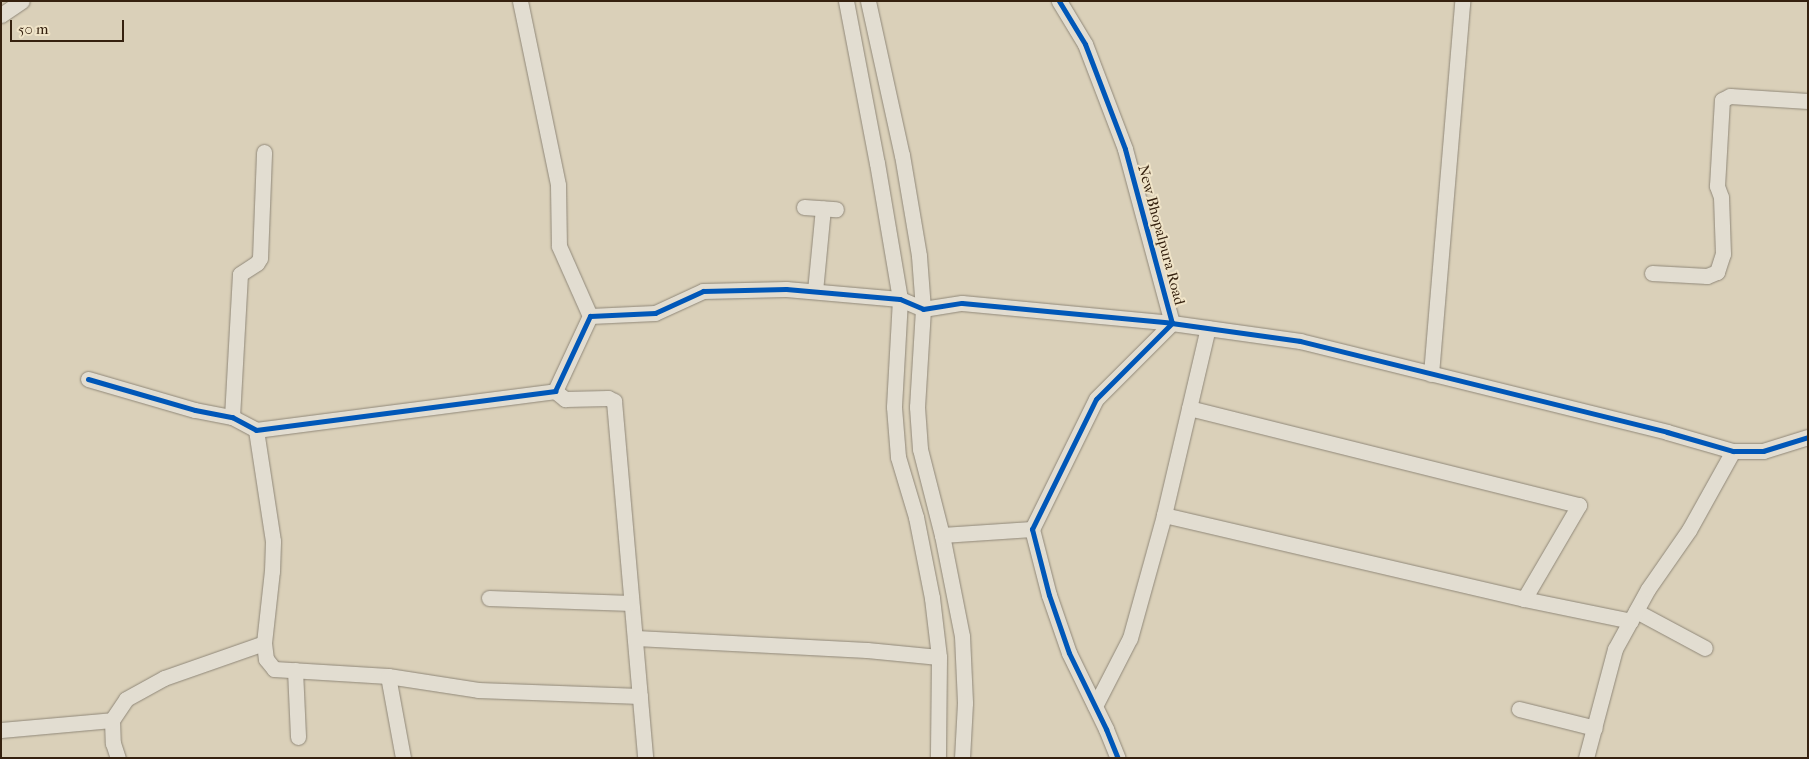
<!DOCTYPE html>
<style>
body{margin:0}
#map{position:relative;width:1809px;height:759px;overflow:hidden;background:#dad0b9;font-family:"IM FELL French Canon",serif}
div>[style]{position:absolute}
.roads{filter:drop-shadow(0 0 1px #908879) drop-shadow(0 0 1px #908879)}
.minor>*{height:15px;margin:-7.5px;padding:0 7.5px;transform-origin:7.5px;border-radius:7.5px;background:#e2ddd1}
.cycleway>*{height:5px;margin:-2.5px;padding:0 2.5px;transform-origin:2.5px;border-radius:2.5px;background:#0057b8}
span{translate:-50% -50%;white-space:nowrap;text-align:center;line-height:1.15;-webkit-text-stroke:4px #f0e4c8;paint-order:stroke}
.street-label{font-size:15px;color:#35210f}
.frame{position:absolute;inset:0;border:2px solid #35210f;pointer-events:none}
.scale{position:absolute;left:10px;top:20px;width:114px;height:22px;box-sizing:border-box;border:2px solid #35210f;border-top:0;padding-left:6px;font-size:15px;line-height:18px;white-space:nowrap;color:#35210f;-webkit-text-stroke:4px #f0e4c8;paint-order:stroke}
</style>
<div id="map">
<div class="roads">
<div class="minor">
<i style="left:520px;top:1px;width:188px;rotate:78.3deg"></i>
<i style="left:558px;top:185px;width:61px;rotate:89.1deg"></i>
<i style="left:559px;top:246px;width:77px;rotate:66.1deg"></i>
<i style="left:846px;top:1px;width:165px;rotate:79.2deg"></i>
<i style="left:877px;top:163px;width:138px;rotate:80.4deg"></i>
<i style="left:900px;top:299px;width:108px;rotate:93.2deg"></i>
<i style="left:894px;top:407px;width:50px;rotate:85.4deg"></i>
<i style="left:898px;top:457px;width:63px;rotate:73.3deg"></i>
<i style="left:916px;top:517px;width:83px;rotate:78.8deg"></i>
<i style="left:932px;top:598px;width:59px;rotate:83.2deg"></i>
<i style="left:939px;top:657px;width:101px;rotate:90.6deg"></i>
<i style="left:868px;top:1px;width:158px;rotate:77.6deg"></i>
<i style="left:902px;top:155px;width:102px;rotate:80.4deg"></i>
<i style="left:919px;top:256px;width:53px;rotate:85.7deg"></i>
<i style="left:923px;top:309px;width:98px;rotate:93.5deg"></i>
<i style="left:917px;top:407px;width:42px;rotate:85.9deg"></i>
<i style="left:920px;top:449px;width:89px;rotate:75.7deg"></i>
<i style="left:942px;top:535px;width:103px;rotate:78.8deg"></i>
<i style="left:962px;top:636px;width:67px;rotate:87.4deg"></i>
<i style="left:965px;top:703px;width:55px;rotate:93.1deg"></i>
<i style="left:1059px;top:1px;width:50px;rotate:58.8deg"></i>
<i style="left:1085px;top:44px;width:112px;rotate:69.1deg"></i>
<i style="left:1125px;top:149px;width:180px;rotate:74.9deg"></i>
<i style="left:1172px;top:323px;width:107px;rotate:135deg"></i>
<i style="left:1096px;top:399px;width:145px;rotate:116.2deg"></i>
<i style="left:1032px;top:529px;width:68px;rotate:75.6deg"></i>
<i style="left:1049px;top:595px;width:61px;rotate:71deg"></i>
<i style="left:1069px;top:653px;width:85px;rotate:64deg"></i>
<i style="left:1106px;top:729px;width:31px;rotate:68deg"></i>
<i style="left:1px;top:15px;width:25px;rotate:-34deg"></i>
<i style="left:804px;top:207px;width:32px;rotate:4deg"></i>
<i style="left:1652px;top:273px;width:55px;rotate:3.1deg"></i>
<i style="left:1707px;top:276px;width:11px;rotate:-22deg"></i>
<i style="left:1717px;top:272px;width:19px;rotate:-72deg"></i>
<i style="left:1723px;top:254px;width:57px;rotate:-92deg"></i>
<i style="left:1721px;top:197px;width:12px;rotate:-110deg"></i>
<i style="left:1717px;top:186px;width:86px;rotate:-86.7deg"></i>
<i style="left:1722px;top:100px;width:9px;rotate:-27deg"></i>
<i style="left:1730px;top:96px;width:78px;rotate:3.7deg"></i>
<i style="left:815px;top:291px;width:83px;rotate:-84.5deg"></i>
<i style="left:1431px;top:374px;width:374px;rotate:-85.2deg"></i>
<i style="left:88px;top:379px;width:111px;rotate:16.2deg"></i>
<i style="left:195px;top:410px;width:38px;rotate:11deg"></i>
<i style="left:232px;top:417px;width:27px;rotate:28deg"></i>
<i style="left:256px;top:430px;width:302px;rotate:-7.4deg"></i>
<i style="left:555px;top:391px;width:83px;rotate:-65deg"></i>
<i style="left:590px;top:316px;width:65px;rotate:-2.6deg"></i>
<i style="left:655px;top:313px;width:53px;rotate:-24.6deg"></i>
<i style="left:703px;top:291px;width:83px;rotate:-1.4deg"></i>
<i style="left:786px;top:289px;width:114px;rotate:5deg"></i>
<i style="left:900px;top:299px;width:25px;rotate:23deg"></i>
<i style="left:923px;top:309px;width:39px;rotate:-9deg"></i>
<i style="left:962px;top:303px;width:211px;rotate:5.4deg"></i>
<i style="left:1172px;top:323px;width:129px;rotate:8deg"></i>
<i style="left:1300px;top:341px;width:378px;rotate:13.9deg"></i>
<i style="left:1667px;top:432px;width:69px;rotate:16.1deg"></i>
<i style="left:1733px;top:451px;width:30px"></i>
<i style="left:1763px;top:451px;width:47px;rotate:-17.3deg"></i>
<i style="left:555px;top:391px;width:13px;rotate:39deg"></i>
<i style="left:565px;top:399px;width:43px;rotate:-1.3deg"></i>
<i style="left:608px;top:398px;width:7px;rotate:27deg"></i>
<i style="left:614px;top:401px;width:358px;rotate:85deg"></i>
<i style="left:1189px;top:408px;width:402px;rotate:14deg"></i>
<i style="left:1579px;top:505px;width:109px;rotate:120.3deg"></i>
<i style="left:232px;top:417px;width:143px;rotate:-86.8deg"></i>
<i style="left:240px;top:274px;width:20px;rotate:-33deg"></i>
<i style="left:257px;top:263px;width:6px;rotate:-59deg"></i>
<i style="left:260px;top:258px;width:106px;rotate:-87.8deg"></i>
<i style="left:1164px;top:515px;width:370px;rotate:13.1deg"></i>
<i style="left:1524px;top:599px;width:109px;rotate:11.6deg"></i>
<i style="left:942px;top:535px;width:90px;rotate:-3.8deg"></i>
<i style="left:489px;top:598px;width:142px;rotate:2deg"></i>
<i style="left:1636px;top:611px;width:78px;rotate:28.2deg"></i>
<i style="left:636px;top:638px;width:231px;rotate:3deg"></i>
<i style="left:867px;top:650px;width:72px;rotate:5.6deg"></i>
<i style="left:264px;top:643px;width:16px;rotate:83deg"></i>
<i style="left:266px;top:659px;width:13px;rotate:51deg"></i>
<i style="left:274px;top:669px;width:114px;rotate:3.5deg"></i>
<i style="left:388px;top:676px;width:91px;rotate:8.8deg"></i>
<i style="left:478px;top:690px;width:162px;rotate:2.1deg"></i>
<i style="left:295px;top:670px;width:67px;rotate:87.4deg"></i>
<i style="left:388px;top:676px;width:83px;rotate:79.6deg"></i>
<i style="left:1095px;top:706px;width:76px;rotate:-62.8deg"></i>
<i style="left:1130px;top:638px;width:128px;rotate:-74.5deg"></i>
<i style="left:1164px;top:515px;width:192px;rotate:-76.8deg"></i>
<i style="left:1519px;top:709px;width:78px;rotate:14deg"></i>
<i style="left:112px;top:720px;width:23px;rotate:88deg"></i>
<i style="left:113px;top:743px;width:16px;rotate:72deg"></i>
<i style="left:1px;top:730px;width:111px;rotate:-5.1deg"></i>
<i style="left:112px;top:720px;width:25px;rotate:-56deg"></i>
<i style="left:126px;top:699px;width:43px;rotate:-28.9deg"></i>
<i style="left:164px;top:678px;width:106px;rotate:-19.3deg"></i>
<i style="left:264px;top:643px;width:72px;rotate:-83.7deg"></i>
<i style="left:272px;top:571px;width:30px;rotate:-88deg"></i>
<i style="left:273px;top:541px;width:112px;rotate:-98.7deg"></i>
<i style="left:1586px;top:758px;width:113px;rotate:-75.1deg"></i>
<i style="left:1615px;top:649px;width:68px;rotate:-61.2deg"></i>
<i style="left:1648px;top:589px;width:72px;rotate:-55.2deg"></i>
<i style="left:1689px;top:530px;width:90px;rotate:-60.9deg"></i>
</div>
</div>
<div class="cycleway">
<i style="left:1059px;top:1px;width:50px;rotate:58.8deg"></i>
<i style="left:1085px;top:44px;width:112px;rotate:69.1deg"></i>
<i style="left:1125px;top:149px;width:180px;rotate:74.9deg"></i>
<i style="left:1172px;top:323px;width:107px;rotate:135deg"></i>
<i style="left:1096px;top:399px;width:145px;rotate:116.2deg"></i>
<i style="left:1032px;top:529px;width:68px;rotate:75.6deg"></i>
<i style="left:1049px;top:595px;width:61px;rotate:71deg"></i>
<i style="left:1069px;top:653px;width:85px;rotate:64deg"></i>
<i style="left:1106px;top:729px;width:31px;rotate:68deg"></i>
<i style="left:88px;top:379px;width:111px;rotate:16.2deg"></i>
<i style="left:195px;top:410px;width:38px;rotate:11deg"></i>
<i style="left:232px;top:417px;width:27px;rotate:28deg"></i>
<i style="left:256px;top:430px;width:302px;rotate:-7.4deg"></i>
<i style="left:555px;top:391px;width:83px;rotate:-65deg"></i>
<i style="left:590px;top:316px;width:65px;rotate:-2.6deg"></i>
<i style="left:655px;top:313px;width:53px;rotate:-24.6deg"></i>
<i style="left:703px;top:291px;width:83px;rotate:-1.4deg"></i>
<i style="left:786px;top:289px;width:114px;rotate:5deg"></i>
<i style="left:900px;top:299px;width:25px;rotate:23deg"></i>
<i style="left:923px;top:309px;width:39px;rotate:-9deg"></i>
<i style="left:962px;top:303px;width:211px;rotate:5.4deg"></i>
<i style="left:1172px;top:323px;width:129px;rotate:8deg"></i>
<i style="left:1300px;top:341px;width:378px;rotate:13.9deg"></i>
<i style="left:1667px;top:432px;width:69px;rotate:16.1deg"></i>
<i style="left:1733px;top:451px;width:30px"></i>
<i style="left:1763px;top:451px;width:47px;rotate:-17.3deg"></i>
</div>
<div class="street-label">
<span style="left:1161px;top:235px;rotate:75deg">New Bhopalpura Road</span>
</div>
<div class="frame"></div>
<div class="scale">50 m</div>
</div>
